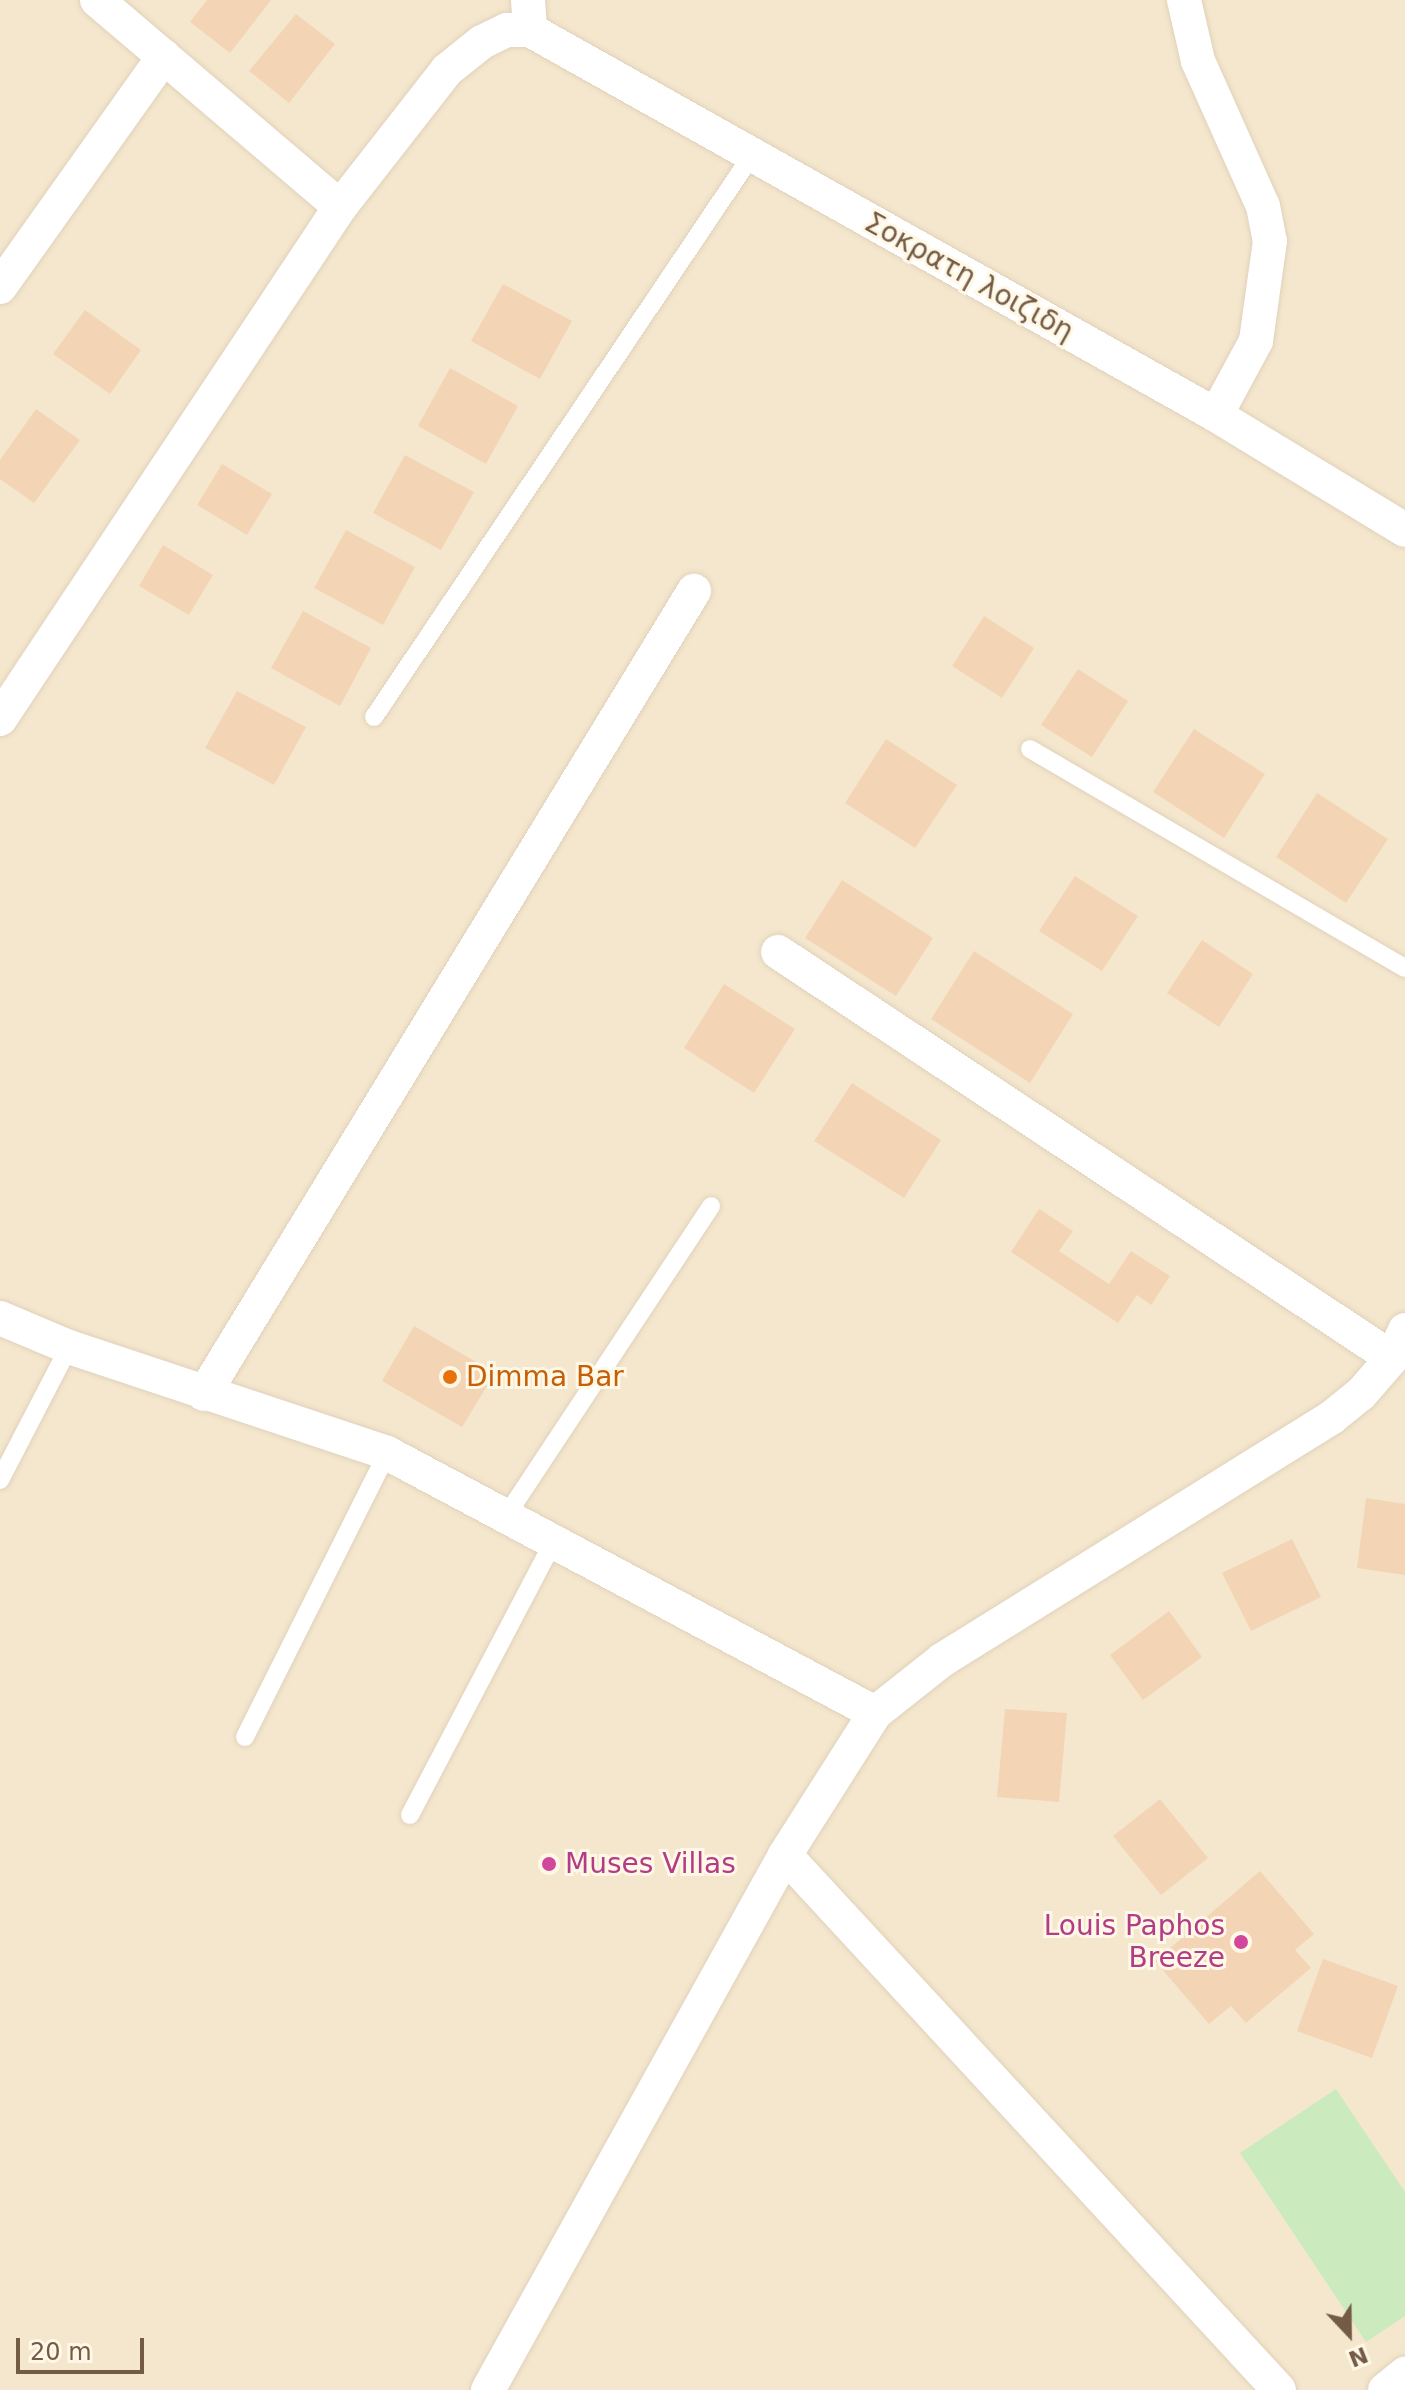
<!DOCTYPE html>
<meta charset="utf-8">
<style>
body{margin:0}
#map{position:relative;width:1405px;height:2390px;overflow:hidden;background:#fdf4df;font-family:"DejaVu Sans",sans-serif}
div>[style]{position:absolute}
.residential>*{inset:0;background:#f4e7cd}
.green>*{inset:0;background:#cbeabe}
.building>*{inset:0;background:#f3d5b6}
.roads{filter:drop-shadow(0 0 2px #e1d1bb) drop-shadow(0 0 2px #e1d1bb)}
.service>*{height:18px;margin:-9px;padding:0 9px;transform-origin:9px;border-radius:9px;background:#fff}
.minor>*{height:34px;margin:-17px;padding:0 17px;transform-origin:17px;border-radius:17px;background:#fff}
.dots>*{width:22px;height:22px;translate:-50% -50%;box-sizing:border-box;border:4px solid #fff8e6;border-radius:50%}
span{translate:-50% -50%;white-space:nowrap;text-align:center;line-height:1.15;-webkit-text-stroke:6px #fff8e6;paint-order:stroke}
.street-label{font-size:28px;color:#735b46}
.food-label{font-size:28px;color:#c56008}
.left{translate:0 -50%;text-align:left}
.hotel-label{font-size:28px;color:#b23c85}
.right{translate:-100% -50%;text-align:right}
.north{position:absolute;left:1309px;top:2294px;width:80px;height:80px;-webkit-text-stroke:6px #fff8e6;paint-order:stroke;rotate:158deg;font-size:22px;font-weight:700;line-height:32px;text-align:center;color:#735b46}
.north::after{content:'';display:block;margin:auto;width:28px;height:36px;background:#735b46;clip-path:polygon(50% 0,100% 100%,50% 72%,0 100%)}
.scale{position:absolute;left:16px;top:2338px;width:128px;height:36px;box-sizing:border-box;border:4px solid #735b46;border-top:0;padding-left:10px;font-size:24px;line-height:28px;white-space:nowrap;color:#735b46;-webkit-text-stroke:6px #fff8e6;paint-order:stroke}
</style>
<div id="map">
<div class="residential">
<i style="clip-path:polygon(0 0,1405px 0,1405px 2390px,0 2390px)"></i>
</div>
<div class="green">
<i style="clip-path:polygon(1336px 2089px,1405px 2192px,1405px 2316px,1366px 2342px,1240px 2153px)"></i>
</div>
<div class="building">
<i style="clip-path:polygon(207px 0,271px 0,230px 53px,190px 22px)"></i>
<i style="clip-path:polygon(296px 14px,335px 44px,289px 103px,249px 71px)"></i>
<i style="clip-path:polygon(503px 284px,572px 321px,540px 379px,471px 341px)"></i>
<i style="clip-path:polygon(85px 310px,141px 350px,110px 394px,53px 354px)"></i>
<i style="clip-path:polygon(450px 368px,518px 406px,486px 464px,418px 426px)"></i>
<i style="clip-path:polygon(36px 409px,80px 440px,34px 503px,0 479px,0 460px)"></i>
<i style="clip-path:polygon(405px 455px,474px 492px,441px 550px,373px 513px)"></i>
<i style="clip-path:polygon(222px 464px,272px 494px,247px 535px,197px 505px)"></i>
<i style="clip-path:polygon(346px 530px,415px 567px,383px 625px,314px 588px)"></i>
<i style="clip-path:polygon(163px 545px,213px 575px,189px 615px,139px 586px)"></i>
<i style="clip-path:polygon(303px 611px,371px 648px,340px 706px,271px 668px)"></i>
<i style="clip-path:polygon(984px 616px,1034px 648px,1002px 698px,952px 666px)"></i>
<i style="clip-path:polygon(1078px 669px,1128px 701px,1092px 757px,1041px 725px)"></i>
<i style="clip-path:polygon(237px 691px,306px 727px,274px 785px,205px 748px)"></i>
<i style="clip-path:polygon(1194px 729px,1265px 774px,1224px 838px,1153px 792px)"></i>
<i style="clip-path:polygon(886px 739px,957px 785px,915px 848px,845px 803px)"></i>
<i style="clip-path:polygon(1317px 793px,1388px 839px,1346px 903px,1276px 857px)"></i>
<i style="clip-path:polygon(1075px 876px,1138px 916px,1102px 971px,1039px 931px)"></i>
<i style="clip-path:polygon(842px 880px,933px 938px,896px 996px,805px 938px)"></i>
<i style="clip-path:polygon(1202px 940px,1253px 974px,1219px 1027px,1167px 993px)"></i>
<i style="clip-path:polygon(974px 951px,1073px 1014px,1030px 1083px,931px 1019px)"></i>
<i style="clip-path:polygon(724px 984px,795px 1029px,754px 1093px,684px 1048px)"></i>
<i style="clip-path:polygon(852px 1083px,941px 1140px,904px 1198px,814px 1141px)"></i>
<i style="clip-path:polygon(1039px 1209px,1073px 1231px,1059px 1251px,1109px 1284px,1131px 1251px,1170px 1276px,1151px 1305px,1137px 1295px,1118px 1323px,1011px 1252px)"></i>
<i style="clip-path:polygon(414px 1326px,495px 1373px,462px 1427px,382px 1381px)"></i>
<i style="clip-path:polygon(1366px 1498px,1405px 1504px,1405px 1575px,1357px 1568px)"></i>
<i style="clip-path:polygon(1292px 1539px,1321px 1597px,1251px 1631px,1222px 1573px)"></i>
<i style="clip-path:polygon(1169px 1611px,1202px 1657px,1143px 1700px,1110px 1655px)"></i>
<i style="clip-path:polygon(1005px 1709px,1067px 1713px,1059px 1802px,997px 1797px)"></i>
<i style="clip-path:polygon(1160px 1799px,1208px 1858px,1161px 1895px,1113px 1836px)"></i>
<i style="clip-path:polygon(1260px 1871px,1314px 1934px,1295px 1950px,1311px 1968px,1246px 2023px,1231px 2006px,1209px 2024px,1155px 1961px)"></i>
<i style="clip-path:polygon(1323px 1959px,1398px 1986px,1372px 2058px,1297px 2031px)"></i>
</div>
<div class="roads">
<div class="service">
<i style="left:374px;top:717px;width:677px;rotate:-56.08deg"></i>
<i style="left:1030px;top:749px;width:434px;rotate:30.3deg"></i>
<i style="left:0;top:1480px;width:150px;rotate:-62.6deg"></i>
<i style="left:508px;top:1513px;width:368px;rotate:-56.5deg"></i>
<i style="left:245px;top:1737px;width:318px;rotate:-63.4deg"></i>
<i style="left:410px;top:1815px;width:312px;rotate:-62.3deg"></i>
</div>
<div class="minor">
<i style="left:97px;top:0;width:319px;rotate:40.4deg"></i>
<i style="left:528px;top:0;width:30px;rotate:86deg"></i>
<i style="left:1184px;top:0;width:63px;rotate:77.1deg"></i>
<i style="left:1198px;top:61px;width:159px;rotate:65.9deg"></i>
<i style="left:1263px;top:206px;width:36px;rotate:79deg"></i>
<i style="left:1270px;top:241px;width:101px;rotate:98deg"></i>
<i style="left:1256px;top:341px;width:84px;rotate:118.4deg"></i>
<i style="left:0;top:287px;width:283px;rotate:-54.6deg"></i>
<i style="left:0;top:719px;width:615px;rotate:-56.41deg"></i>
<i style="left:340px;top:207px;width:174px;rotate:-52deg"></i>
<i style="left:447px;top:70px;width:45px;rotate:-38.7deg"></i>
<i style="left:482px;top:42px;width:28px;rotate:-26deg"></i>
<i style="left:507px;top:30px;width:23px"></i>
<i style="left:530px;top:30px;width:787px;rotate:29.3deg"></i>
<i style="left:1216px;top:415px;width:221px;rotate:31.3deg"></i>
<i style="left:778px;top:952px;width:736px;rotate:33.47deg"></i>
<i style="left:0;top:1318px;width:75px;rotate:22.8deg"></i>
<i style="left:69px;top:1347px;width:335px;rotate:18.4deg"></i>
<i style="left:387px;top:1453px;width:553px;rotate:28.05deg"></i>
<i style="left:204px;top:1394px;width:941px;rotate:-58.61deg"></i>
<i style="left:785px;top:1855px;width:728px;rotate:47.28deg"></i>
<i style="left:488px;top:2390px;width:612px;rotate:-60.96deg"></i>
<i style="left:785px;top:1855px;width:168px;rotate:-57.6deg"></i>
<i style="left:875px;top:1713px;width:85px;rotate:-38.3deg"></i>
<i style="left:942px;top:1660px;width:458px;rotate:-31.9deg"></i>
<i style="left:1331px;top:1418px;width:38px;rotate:-39deg"></i>
<i style="left:1361px;top:1394px;width:48px;rotate:-49.3deg"></i>
<i style="left:1392px;top:1358px;width:31px;rotate:-65deg"></i>
<i style="left:1385px;top:2390px;width:26px;rotate:-39deg"></i>
</div>
</div>
<div class="dots">
<i style="left:450px;top:1377px;background:#e8710a"></i>
<i style="left:549px;top:1864px;background:#d1479c"></i>
<i style="left:1241px;top:1942px;background:#d1479c"></i>
</div>
<div class="street-label">
<span style="left:969px;top:277px;rotate:29deg">Σοκρατη λοιζιδη</span>
</div>
<div class="food-label">
<span class="left" style="left:466px;top:1377px">Dimma Bar</span>
</div>
<div class="hotel-label">
<span class="left" style="left:565px;top:1864px">Muses Villas</span>
<span class="right" style="left:1225px;top:1942px">Louis Paphos<br>Breeze</span>
</div>
<div class="north">N</div>
<div class="scale">20 m</div>
</div>
